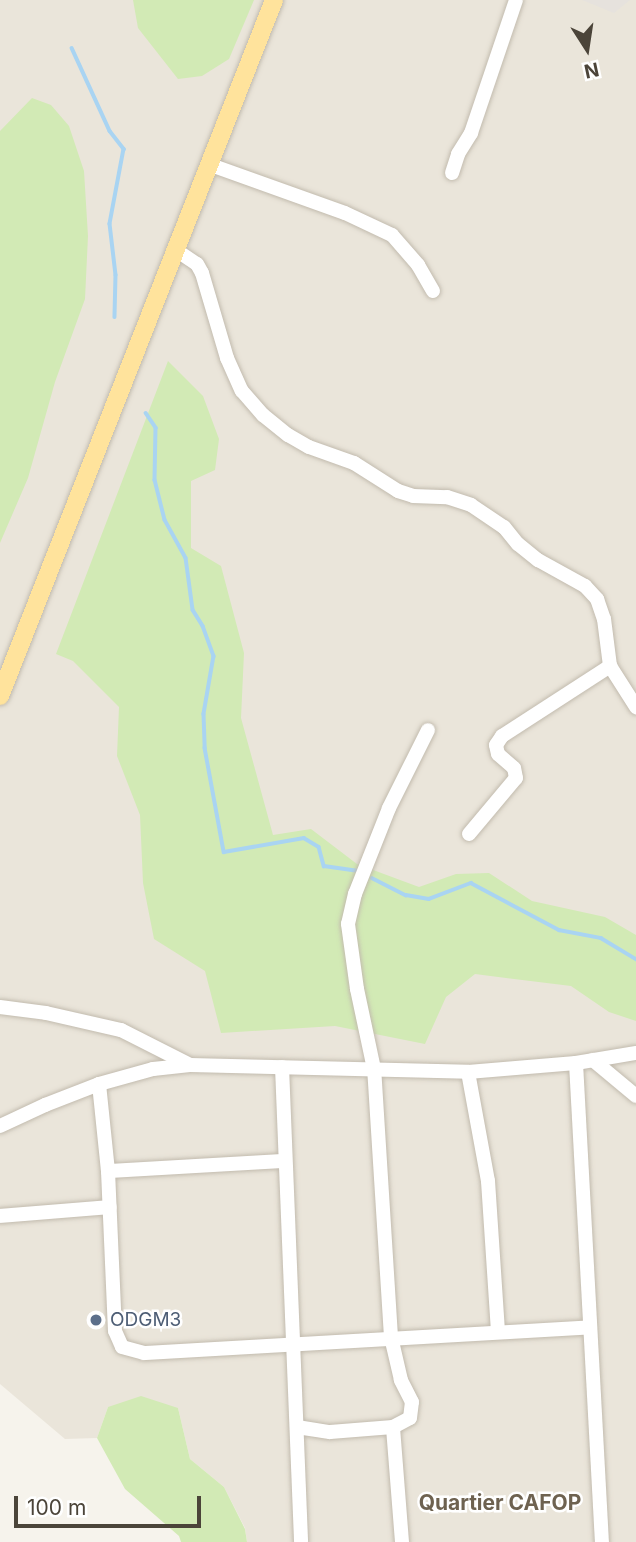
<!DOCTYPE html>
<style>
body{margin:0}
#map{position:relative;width:636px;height:1542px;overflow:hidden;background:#f6f3ec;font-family:Inter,sans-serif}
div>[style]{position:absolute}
.residential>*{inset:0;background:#eae5da}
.industrial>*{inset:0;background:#e6e2dd}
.green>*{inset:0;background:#d2eab5}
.stream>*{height:3.5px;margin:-1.75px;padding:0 1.75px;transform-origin:1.75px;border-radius:1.75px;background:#a9d4f2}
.roads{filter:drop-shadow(0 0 2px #c2bbae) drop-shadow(0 0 2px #c2bbae)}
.minor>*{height:14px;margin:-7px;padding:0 7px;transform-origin:7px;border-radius:7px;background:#fff}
.major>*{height:18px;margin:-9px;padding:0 9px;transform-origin:9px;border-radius:9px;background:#ffe39c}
.dots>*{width:19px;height:19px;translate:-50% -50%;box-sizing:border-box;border:4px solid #fff;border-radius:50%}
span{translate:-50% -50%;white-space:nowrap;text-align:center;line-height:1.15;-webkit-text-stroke:5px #fff;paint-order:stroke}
.service-label{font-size:19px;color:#4e5e75}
.left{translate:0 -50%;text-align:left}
.neighbourhood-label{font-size:21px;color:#6e6250;font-weight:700}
.north{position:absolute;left:552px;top:14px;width:70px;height:70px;-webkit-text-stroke:5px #fff;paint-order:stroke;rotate:168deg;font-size:19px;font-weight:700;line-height:28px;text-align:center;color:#4b4439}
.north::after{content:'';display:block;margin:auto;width:24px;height:32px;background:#4b4439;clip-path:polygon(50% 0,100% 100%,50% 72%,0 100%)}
.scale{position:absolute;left:14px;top:1496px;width:187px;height:32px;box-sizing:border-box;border:4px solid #4b4439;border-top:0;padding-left:9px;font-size:21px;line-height:24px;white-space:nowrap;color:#4b4439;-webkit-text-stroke:5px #fff;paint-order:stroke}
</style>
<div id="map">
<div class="residential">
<i style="clip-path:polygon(0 0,636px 0,636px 1542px,247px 1542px,245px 1528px,224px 1487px,190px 1459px,178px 1408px,108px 1407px,97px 1438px,65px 1439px,0 1384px)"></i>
</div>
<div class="industrial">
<i style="clip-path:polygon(582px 0,630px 0,614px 13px)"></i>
</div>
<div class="green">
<i style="clip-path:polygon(133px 0,254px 0,229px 59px,202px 76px,178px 79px,138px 28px)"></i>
<i style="clip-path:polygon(32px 98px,51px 105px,69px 126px,84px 171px,88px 236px,85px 299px,55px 382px,28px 478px,0 543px,0 131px)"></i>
<i style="clip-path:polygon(168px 361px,203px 396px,219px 439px,215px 470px,191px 481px,191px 548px,221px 566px,244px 653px,241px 718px,273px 835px,311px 829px,357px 864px,419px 887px,456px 874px,489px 873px,532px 901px,605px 917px,636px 935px,636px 1021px,609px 1012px,571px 986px,475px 974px,446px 997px,425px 1044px,335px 1026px,221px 1033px,205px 971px,154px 939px,143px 883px,140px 815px,117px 756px,119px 707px,73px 661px,56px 654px)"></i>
<i style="clip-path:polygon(141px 1396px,178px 1408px,190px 1459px,224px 1487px,245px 1529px,247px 1542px,181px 1542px,179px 1536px,125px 1489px,97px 1438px,108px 1407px)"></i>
</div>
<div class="stream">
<i style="left:72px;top:48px;width:91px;rotate:65.4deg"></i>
<i style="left:110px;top:131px;width:23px;rotate:52deg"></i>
<i style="left:124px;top:149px;width:76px;rotate:100.6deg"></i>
<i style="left:110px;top:224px;width:51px;rotate:83.3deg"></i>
<i style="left:116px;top:275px;width:42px;rotate:91.4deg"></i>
<i style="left:146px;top:413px;width:18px;rotate:56deg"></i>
<i style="left:156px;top:428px;width:52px;rotate:91.1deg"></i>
<i style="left:155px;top:480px;width:41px;rotate:76deg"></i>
<i style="left:165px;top:520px;width:43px;rotate:61.1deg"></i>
<i style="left:186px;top:558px;width:52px;rotate:82.3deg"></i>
<i style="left:193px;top:610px;width:19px;rotate:58deg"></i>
<i style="left:203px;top:626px;width:32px;rotate:70deg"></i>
<i style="left:214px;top:656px;width:59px;rotate:99.8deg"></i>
<i style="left:204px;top:714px;width:34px;rotate:88deg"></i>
<i style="left:205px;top:748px;width:106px;rotate:79.6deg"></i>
<i style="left:224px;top:852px;width:81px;rotate:-9.9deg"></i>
<i style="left:304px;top:838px;width:17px;rotate:31deg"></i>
<i style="left:319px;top:847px;width:20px;rotate:75deg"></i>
<i style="left:324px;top:866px;width:35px;rotate:8deg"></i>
<i style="left:372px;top:878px;width:38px;rotate:27deg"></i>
<i style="left:406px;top:895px;width:23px;rotate:10deg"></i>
<i style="left:429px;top:899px;width:45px;rotate:-20.9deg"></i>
<i style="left:471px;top:883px;width:100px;rotate:28.1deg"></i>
<i style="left:559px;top:930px;width:43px;rotate:10.8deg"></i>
<i style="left:601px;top:938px;width:41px;rotate:31deg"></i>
</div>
<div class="roads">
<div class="minor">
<i style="left:208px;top:164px;width:145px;rotate:19.7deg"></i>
<i style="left:345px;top:213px;width:52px;rotate:25.1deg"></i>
<i style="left:392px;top:235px;width:40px;rotate:49deg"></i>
<i style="left:418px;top:265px;width:30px;rotate:60deg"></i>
<i style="left:452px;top:173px;width:20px;rotate:-72deg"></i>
<i style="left:458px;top:154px;width:25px;rotate:-58deg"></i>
<i style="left:471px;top:133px;width:140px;rotate:-71.3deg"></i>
<i style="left:176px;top:250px;width:25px;rotate:34deg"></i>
<i style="left:197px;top:264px;width:10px;rotate:61deg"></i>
<i style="left:202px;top:273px;width:89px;rotate:73.6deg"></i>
<i style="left:227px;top:358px;width:36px;rotate:66deg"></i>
<i style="left:242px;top:391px;width:32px;rotate:49deg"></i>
<i style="left:263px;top:415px;width:32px;rotate:39deg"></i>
<i style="left:288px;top:435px;width:24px;rotate:30deg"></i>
<i style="left:309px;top:447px;width:48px;rotate:19.6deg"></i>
<i style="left:354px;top:463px;width:52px;rotate:32.5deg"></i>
<i style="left:398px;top:491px;width:16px;rotate:18deg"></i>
<i style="left:413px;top:496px;width:34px;rotate:2deg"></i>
<i style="left:447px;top:497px;width:25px;rotate:18deg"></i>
<i style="left:471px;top:505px;width:40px;rotate:34deg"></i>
<i style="left:504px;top:527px;width:22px;rotate:51deg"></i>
<i style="left:518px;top:544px;width:26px;rotate:39deg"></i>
<i style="left:538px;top:560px;width:54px;rotate:29deg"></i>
<i style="left:585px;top:586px;width:18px;rotate:47deg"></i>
<i style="left:597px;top:599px;width:21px;rotate:71deg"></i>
<i style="left:604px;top:619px;width:47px;rotate:82.7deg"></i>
<i style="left:610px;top:666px;width:49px;rotate:57.6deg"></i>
<i style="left:469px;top:834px;width:73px;rotate:-50deg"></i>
<i style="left:516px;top:778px;width:10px;rotate:-101deg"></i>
<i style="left:514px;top:768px;width:21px;rotate:-139deg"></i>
<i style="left:498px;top:754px;width:9px;rotate:-103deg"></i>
<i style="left:496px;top:745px;width:11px;rotate:-56deg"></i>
<i style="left:502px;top:736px;width:129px;rotate:-32.9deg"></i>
<i style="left:0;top:1007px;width:46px;rotate:7.4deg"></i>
<i style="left:46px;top:1013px;width:77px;rotate:12.8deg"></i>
<i style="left:121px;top:1030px;width:77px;rotate:26.9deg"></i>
<i style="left:593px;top:1060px;width:56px;rotate:39.9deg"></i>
<i style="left:576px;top:1063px;width:480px;rotate:86.9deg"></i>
<i style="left:282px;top:1067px;width:475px;rotate:87.7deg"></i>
<i style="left:468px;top:1072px;width:111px;rotate:79.6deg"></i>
<i style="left:488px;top:1181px;width:150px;rotate:86.2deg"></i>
<i style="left:99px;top:1084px;width:87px;rotate:84.1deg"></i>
<i style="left:108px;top:1171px;width:160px;rotate:87.5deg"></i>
<i style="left:115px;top:1331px;width:17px;rotate:66deg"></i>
<i style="left:122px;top:1347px;width:23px;rotate:15deg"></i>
<i style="left:144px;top:1353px;width:446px;rotate:-3.3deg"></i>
<i style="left:0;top:1126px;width:50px;rotate:-25deg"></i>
<i style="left:45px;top:1105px;width:58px;rotate:-21.3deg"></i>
<i style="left:99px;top:1084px;width:56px;rotate:-15.5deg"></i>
<i style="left:153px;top:1069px;width:37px;rotate:-6deg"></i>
<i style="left:190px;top:1065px;width:278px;rotate:1.4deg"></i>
<i style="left:468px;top:1072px;width:108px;rotate:-4.8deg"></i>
<i style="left:576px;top:1063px;width:61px;rotate:-9.5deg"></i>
<i style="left:108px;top:1171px;width:176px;rotate:-3.3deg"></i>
<i style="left:0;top:1216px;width:110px;rotate:-4.7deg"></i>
<i style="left:297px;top:1427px;width:33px;rotate:9deg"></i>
<i style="left:330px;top:1432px;width:63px;rotate:-4.5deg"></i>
<i style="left:402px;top:1542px;width:115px;rotate:-94.5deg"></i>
<i style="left:393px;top:1427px;width:19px;rotate:-28deg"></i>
<i style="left:410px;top:1418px;width:16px;rotate:-83deg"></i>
<i style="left:412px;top:1402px;width:25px;rotate:-117deg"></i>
<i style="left:401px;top:1380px;width:44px;rotate:-103.1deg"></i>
<i style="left:391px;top:1337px;width:269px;rotate:-93.6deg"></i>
<i style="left:374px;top:1069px;width:82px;rotate:-102deg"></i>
<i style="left:357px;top:989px;width:66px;rotate:-97.9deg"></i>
<i style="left:348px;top:924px;width:31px;rotate:-77deg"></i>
<i style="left:355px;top:894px;width:92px;rotate:-68.4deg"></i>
<i style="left:389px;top:808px;width:87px;rotate:-63.4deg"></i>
</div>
<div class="major">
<i style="left:0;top:696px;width:748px;rotate:-68.51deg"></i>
</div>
</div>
<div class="dots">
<i style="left:96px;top:1320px;background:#5c6f8a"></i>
</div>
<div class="service-label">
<span class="left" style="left:110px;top:1320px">ODGM3</span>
</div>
<div class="neighbourhood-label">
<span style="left:500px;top:1503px">Quartier CAFOP</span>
</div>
<div class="north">N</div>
<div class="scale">100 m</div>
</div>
